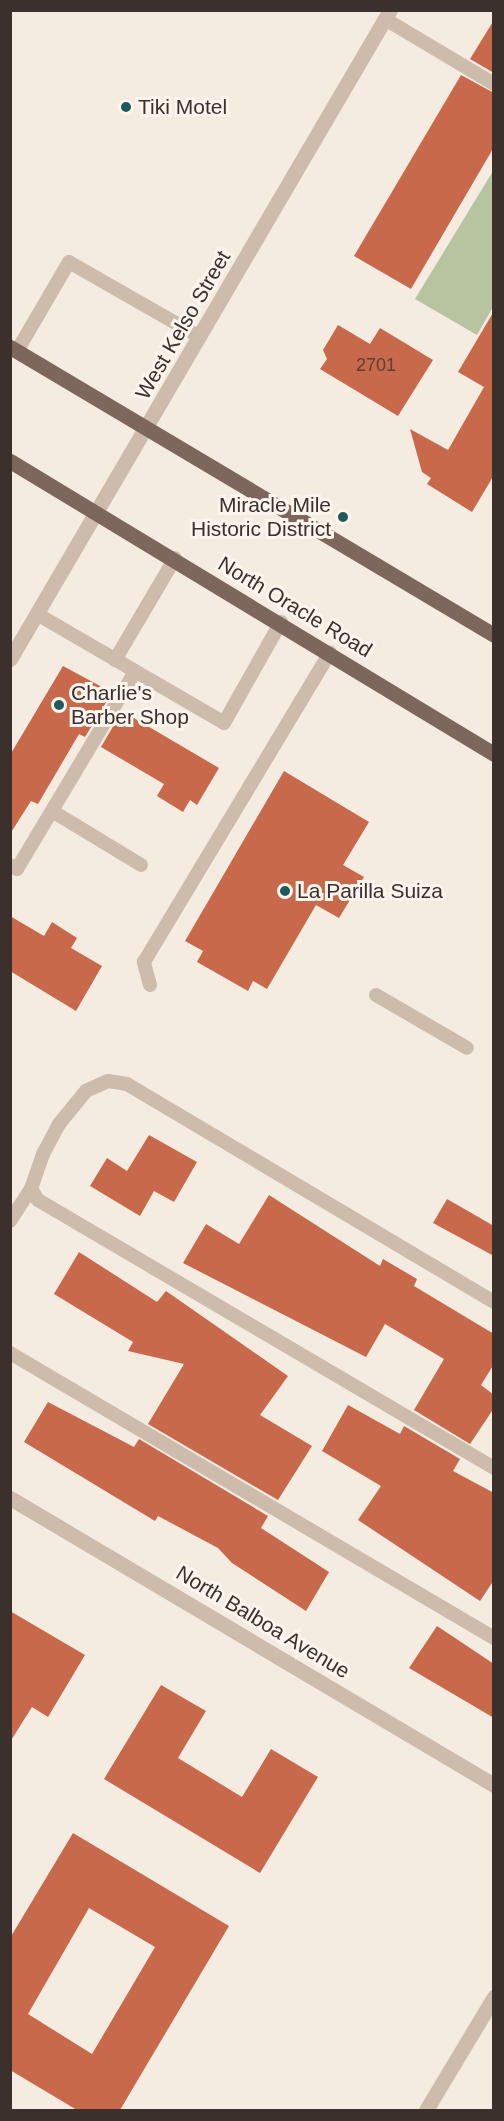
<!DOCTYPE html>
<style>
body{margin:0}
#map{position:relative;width:504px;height:2121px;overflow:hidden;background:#f4ebe1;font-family:Helvetica,sans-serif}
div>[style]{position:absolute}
.green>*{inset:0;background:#b8c4a0}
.building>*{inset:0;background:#c8694b}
.service>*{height:14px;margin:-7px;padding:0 7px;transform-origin:7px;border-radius:7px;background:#cdbbac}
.minor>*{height:15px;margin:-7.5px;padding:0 7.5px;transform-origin:7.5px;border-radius:7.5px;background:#cdbbac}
.tertiary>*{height:15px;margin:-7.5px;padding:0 7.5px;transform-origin:7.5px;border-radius:7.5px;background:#cdbbac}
.primary>*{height:15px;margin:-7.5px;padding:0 7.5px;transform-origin:7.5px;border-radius:7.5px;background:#7d675c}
.dots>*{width:16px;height:16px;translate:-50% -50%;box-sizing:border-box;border:3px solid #fbf5ee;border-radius:50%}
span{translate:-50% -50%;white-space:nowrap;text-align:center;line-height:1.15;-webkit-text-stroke:6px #fbf5ee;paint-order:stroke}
.number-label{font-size:18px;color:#5e3e33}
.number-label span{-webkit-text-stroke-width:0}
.poi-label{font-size:21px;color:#3b302b}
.left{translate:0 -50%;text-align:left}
.right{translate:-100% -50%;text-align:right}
.street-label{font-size:21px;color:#3b302b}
.frame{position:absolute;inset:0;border:12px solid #3b302b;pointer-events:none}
</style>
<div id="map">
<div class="green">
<i style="clip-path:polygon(493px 171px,493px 307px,477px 335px,415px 299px)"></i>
</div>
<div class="building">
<i style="clip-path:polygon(494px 20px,494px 73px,470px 59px)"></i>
<i style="clip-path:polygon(461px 75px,494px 93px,494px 147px,411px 289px,354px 256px)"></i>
<i style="clip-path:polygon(494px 311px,494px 475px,472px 512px,427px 484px,431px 478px,422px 472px,410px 429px,448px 450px,484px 387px,458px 372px)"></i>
<i style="clip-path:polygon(338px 325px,370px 344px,380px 328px,433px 360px,398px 416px,320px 369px,327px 359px,323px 350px)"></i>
<i style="clip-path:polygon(63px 666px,102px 687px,97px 696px,107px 701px,85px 737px,79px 734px,38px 804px,31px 801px,10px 834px,10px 755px)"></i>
<i style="clip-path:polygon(122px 711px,219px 768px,197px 805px,190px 800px,183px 812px,157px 796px,164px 784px,101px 747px)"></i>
<i style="clip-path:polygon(284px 771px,369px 822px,343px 865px,364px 877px,339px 918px,316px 905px,267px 989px,253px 981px,248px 991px,197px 962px,203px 951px,185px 941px)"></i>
<i style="clip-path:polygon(10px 916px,44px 936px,52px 922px,77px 938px,71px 948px,102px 966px,76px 1011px,10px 971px)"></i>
<i style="clip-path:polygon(149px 1135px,197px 1162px,174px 1202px,154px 1191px,140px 1216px,90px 1186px,107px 1158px,127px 1171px)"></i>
<i style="clip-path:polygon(269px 1195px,380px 1266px,383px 1259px,417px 1279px,414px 1286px,494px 1334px,494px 1364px,481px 1385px,494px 1395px,494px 1408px,470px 1444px,414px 1410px,444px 1359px,385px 1324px,366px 1357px,183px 1263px,206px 1224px,239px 1244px)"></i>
<i style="clip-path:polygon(447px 1199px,494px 1226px,494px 1256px,433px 1223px)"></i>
<i style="clip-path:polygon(79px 1252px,157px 1302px,166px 1291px,288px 1376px,260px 1415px,312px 1446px,278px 1500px,148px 1424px,184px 1364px,128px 1351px,133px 1342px,54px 1294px)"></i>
<i style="clip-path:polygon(48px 1402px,134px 1447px,139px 1439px,268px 1516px,261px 1528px,329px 1572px,306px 1611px,232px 1563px,218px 1548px,158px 1516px,155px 1521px,24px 1442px)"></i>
<i style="clip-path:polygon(348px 1405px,400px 1434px,404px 1426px,460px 1459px,453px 1471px,494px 1493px,494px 1580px,480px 1601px,358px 1520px,381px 1486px,322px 1451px)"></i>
<i style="clip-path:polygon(10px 1611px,85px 1655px,48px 1717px,32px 1707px,10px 1742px)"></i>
<i style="clip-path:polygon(437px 1626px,494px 1664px,494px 1718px,409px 1668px)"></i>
<i style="clip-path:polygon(161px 1685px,206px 1711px,178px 1758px,242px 1797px,271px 1749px,318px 1777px,260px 1873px,104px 1779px)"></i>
<i style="clip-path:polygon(evenodd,73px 1833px,229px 1926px,120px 2110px,77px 2110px,10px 2070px,10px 1938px,73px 1833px,89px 1908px,155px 1947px,92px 2054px,28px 2014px,89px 1908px)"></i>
</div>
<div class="service">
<i style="left:385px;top:19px;width:127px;rotate:30.8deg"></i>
<i style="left:17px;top:351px;width:103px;rotate:-59.7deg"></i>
<i style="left:69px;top:262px;width:151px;rotate:29.8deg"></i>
<i style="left:37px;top:614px;width:216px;rotate:30.2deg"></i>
<i style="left:224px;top:723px;width:116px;rotate:-60.6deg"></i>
<i style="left:115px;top:660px;width:118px;rotate:-59.5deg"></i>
<i style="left:52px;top:811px;width:104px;rotate:31.2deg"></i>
<i style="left:10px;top:865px;width:8px;rotate:30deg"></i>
<i style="left:17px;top:869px;width:230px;rotate:-59.1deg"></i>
<i style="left:150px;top:985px;width:24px;rotate:-105deg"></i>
<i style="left:144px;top:962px;width:361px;rotate:-59deg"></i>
<i style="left:376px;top:995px;width:105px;rotate:30.2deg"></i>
<i style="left:10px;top:1221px;width:38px;rotate:-57deg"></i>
<i style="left:494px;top:1302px;width:427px;rotate:-149.3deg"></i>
<i style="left:127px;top:1084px;width:19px;rotate:-171deg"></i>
<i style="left:108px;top:1081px;width:24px;rotate:156deg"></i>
<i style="left:86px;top:1091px;width:43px;rotate:129.3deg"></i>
<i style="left:59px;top:1124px;width:34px;rotate:118deg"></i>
<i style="left:43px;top:1154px;width:37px;rotate:109deg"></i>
<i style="left:31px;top:1189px;width:13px;rotate:58deg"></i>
<i style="left:38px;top:1200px;width:529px;rotate:30.44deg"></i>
<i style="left:10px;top:1353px;width:562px;rotate:30.49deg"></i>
</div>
<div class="minor">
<i style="left:10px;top:659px;width:752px;rotate:-59.65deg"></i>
<i style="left:10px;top:1498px;width:563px;rotate:30.67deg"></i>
</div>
<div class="tertiary">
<i style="left:426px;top:2110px;width:132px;rotate:-59deg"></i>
</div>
<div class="primary">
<i style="left:10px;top:347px;width:563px;rotate:30.75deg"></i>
<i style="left:10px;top:461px;width:566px;rotate:31.19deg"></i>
</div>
<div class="dots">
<i style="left:126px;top:107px;background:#1f5a5e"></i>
<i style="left:343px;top:517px;background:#1f5a5e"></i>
<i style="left:59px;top:705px;background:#1f5a5e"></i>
<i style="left:285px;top:891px;background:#1f5a5e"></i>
</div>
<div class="number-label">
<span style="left:376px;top:365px">2701</span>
</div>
<div class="poi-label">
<span class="left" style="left:138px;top:107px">Tiki Motel</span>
<span class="right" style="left:331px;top:517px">Miracle Mile<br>Historic District</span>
<span class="left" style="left:71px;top:705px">Charlie's<br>Barber Shop</span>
<span class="left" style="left:297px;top:891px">La Parilla Suiza</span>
</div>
<div class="street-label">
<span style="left:183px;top:325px;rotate:-60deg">West Kelso Street</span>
<span style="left:295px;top:607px;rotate:31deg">North Oracle Road</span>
<span style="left:263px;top:1622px;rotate:31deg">North Balboa Avenue</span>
</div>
<div class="frame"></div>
</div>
